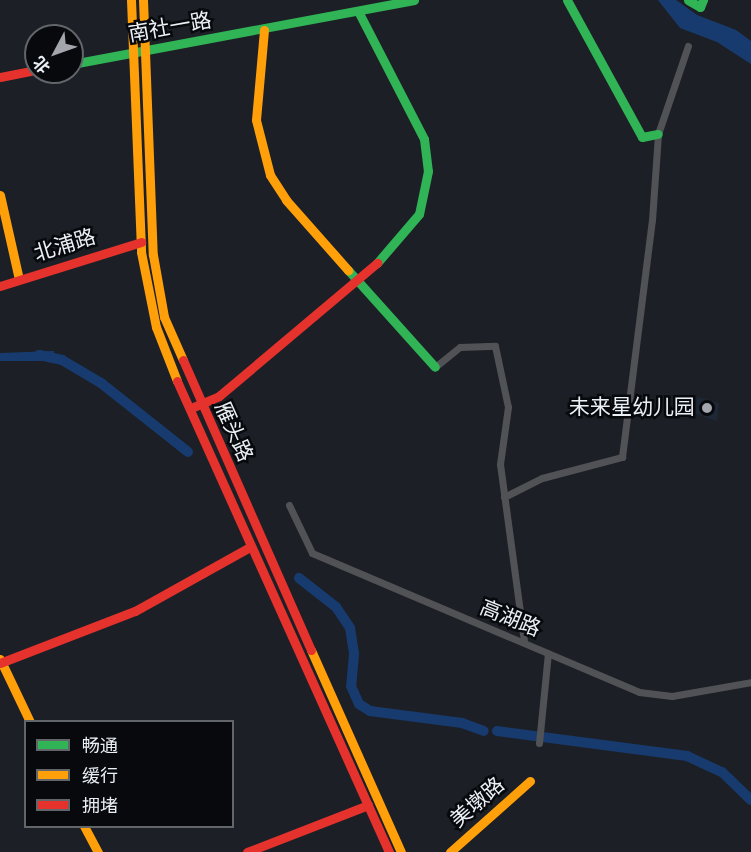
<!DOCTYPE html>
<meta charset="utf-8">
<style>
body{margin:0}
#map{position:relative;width:751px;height:852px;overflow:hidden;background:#1c2026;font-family:Spectral,"Noto Sans SC",serif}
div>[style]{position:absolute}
.built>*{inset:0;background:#1e2735}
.water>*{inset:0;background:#183b6f}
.river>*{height:10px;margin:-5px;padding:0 5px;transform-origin:5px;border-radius:5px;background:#183b6f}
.street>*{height:7px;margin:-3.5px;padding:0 3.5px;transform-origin:3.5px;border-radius:3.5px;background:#515255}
.fast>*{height:9px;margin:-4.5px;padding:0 4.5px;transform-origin:4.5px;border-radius:4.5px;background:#30b455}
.slow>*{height:9px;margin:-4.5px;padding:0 4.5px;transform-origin:4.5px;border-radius:4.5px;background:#ff9f0a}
.jam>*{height:9px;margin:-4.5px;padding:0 4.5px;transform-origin:4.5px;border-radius:4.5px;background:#e5322d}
.dots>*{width:16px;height:16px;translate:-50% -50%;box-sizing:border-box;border:3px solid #07090d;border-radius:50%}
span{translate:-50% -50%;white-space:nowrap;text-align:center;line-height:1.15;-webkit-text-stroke:5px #07090d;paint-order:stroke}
.street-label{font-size:21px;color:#ebf0f6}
.poi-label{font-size:21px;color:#ebf0f6}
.right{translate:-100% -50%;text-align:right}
.legend{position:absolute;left:24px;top:720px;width:210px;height:108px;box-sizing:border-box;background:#07090d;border:2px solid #62656a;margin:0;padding:8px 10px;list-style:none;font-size:18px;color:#ebf0f6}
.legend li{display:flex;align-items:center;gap:12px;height:30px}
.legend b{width:30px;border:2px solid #62656a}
.north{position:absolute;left:24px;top:24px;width:60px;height:60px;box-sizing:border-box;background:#07090d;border:2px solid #62656a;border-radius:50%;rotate:229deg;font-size:16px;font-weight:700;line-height:24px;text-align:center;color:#ebf0f6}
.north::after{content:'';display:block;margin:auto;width:21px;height:27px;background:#a3a7ad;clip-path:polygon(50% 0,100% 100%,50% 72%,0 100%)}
</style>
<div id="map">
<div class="built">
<i style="clip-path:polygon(697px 397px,719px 403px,717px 421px,696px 414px)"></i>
</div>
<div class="water">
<i style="clip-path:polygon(658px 0,676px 0,697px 15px,736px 30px,751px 41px,751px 64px,717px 42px,680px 28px)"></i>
<i style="clip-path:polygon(54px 351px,53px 361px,0 361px,0 353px)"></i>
</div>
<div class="river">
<i style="left:39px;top:355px;width:24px;rotate:12deg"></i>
<i style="left:62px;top:360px;width:45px;rotate:30.5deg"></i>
<i style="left:101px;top:383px;width:111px;rotate:38.4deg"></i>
<i style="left:299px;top:578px;width:47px;rotate:38.1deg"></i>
<i style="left:336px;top:607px;width:25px;rotate:56deg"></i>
<i style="left:350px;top:628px;width:26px;rotate:81deg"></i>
<i style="left:354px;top:654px;width:32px;rotate:95deg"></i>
<i style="left:351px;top:686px;width:20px;rotate:66deg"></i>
<i style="left:359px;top:704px;width:13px;rotate:32deg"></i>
<i style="left:370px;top:711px;width:93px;rotate:7.4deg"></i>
<i style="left:462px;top:723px;width:23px;rotate:20deg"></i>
<i style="left:497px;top:731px;width:192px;rotate:7.5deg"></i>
<i style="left:687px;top:756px;width:38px;rotate:25deg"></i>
<i style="left:722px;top:772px;width:40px;rotate:44deg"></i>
</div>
<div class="street">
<i style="left:435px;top:367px;width:32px;rotate:-39deg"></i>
<i style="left:460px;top:347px;width:35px;rotate:-2deg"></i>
<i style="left:495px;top:346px;width:62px;rotate:78deg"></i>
<i style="left:508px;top:407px;width:58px;rotate:98deg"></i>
<i style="left:500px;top:464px;width:180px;rotate:82.3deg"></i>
<i style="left:504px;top:497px;width:42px;rotate:-26.6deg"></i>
<i style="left:542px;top:478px;width:83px;rotate:-14.7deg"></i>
<i style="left:622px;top:457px;width:239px;rotate:-82.8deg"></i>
<i style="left:652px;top:220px;width:86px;rotate:-86deg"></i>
<i style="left:658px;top:134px;width:93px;rotate:-71.2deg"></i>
<i style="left:289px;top:505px;width:53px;rotate:64.4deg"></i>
<i style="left:312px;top:553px;width:355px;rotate:23deg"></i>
<i style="left:639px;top:692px;width:33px;rotate:7deg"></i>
<i style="left:672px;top:696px;width:80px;rotate:-10deg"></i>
<i style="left:539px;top:743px;width:90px;rotate:-84.3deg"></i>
</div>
<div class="fast">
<i style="left:567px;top:0;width:156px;rotate:61.3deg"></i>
<i style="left:642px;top:137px;width:16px;rotate:-11deg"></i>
<i style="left:688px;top:0;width:14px;rotate:30deg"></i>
<i style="left:700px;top:7px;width:8px;rotate:-67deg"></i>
<i style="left:358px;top:11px;width:144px;rotate:62.7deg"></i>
<i style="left:424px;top:139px;width:32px;rotate:83deg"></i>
<i style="left:428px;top:171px;width:44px;rotate:101.8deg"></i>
<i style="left:419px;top:214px;width:65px;rotate:130.6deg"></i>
<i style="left:72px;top:64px;width:348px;rotate:-10.6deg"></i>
<i style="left:348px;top:270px;width:130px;rotate:48.1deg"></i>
</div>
<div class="slow">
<i style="left:131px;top:0;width:252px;rotate:87.7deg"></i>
<i style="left:141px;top:252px;width:76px;rotate:78.7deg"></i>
<i style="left:156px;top:327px;width:58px;rotate:68.7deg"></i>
<i style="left:143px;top:0;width:255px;rotate:87.8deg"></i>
<i style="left:153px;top:255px;width:63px;rotate:79.9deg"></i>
<i style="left:164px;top:317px;width:47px;rotate:66.2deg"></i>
<i style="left:264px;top:30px;width:90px;rotate:95.1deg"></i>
<i style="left:256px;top:120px;width:57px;rotate:75.7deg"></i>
<i style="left:270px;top:175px;width:30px;rotate:57deg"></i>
<i style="left:286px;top:200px;width:94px;rotate:48.5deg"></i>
<i style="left:0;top:195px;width:86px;rotate:77.3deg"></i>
<i style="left:311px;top:650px;width:221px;rotate:66deg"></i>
<i style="left:0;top:659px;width:70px;rotate:64.5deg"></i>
<i style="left:84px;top:826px;width:30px;rotate:62deg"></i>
<i style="left:450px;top:852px;width:107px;rotate:-41.6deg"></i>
</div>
<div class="jam">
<i style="left:0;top:77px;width:37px;rotate:-11deg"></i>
<i style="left:0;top:286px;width:148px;rotate:-17.3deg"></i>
<i style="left:183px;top:360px;width:317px;rotate:66.2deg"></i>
<i style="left:177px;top:381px;width:517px;rotate:65.77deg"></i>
<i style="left:191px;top:408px;width:30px;rotate:-23deg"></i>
<i style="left:219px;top:396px;width:207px;rotate:-40.1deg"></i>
<i style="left:0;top:663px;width:145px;rotate:-21.1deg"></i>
<i style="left:135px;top:611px;width:132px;rotate:-29.1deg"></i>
<i style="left:247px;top:852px;width:130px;rotate:-21.2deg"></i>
</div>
<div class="dots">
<i style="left:707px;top:408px;background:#a3a7ad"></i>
</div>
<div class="street-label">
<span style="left:170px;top:28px;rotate:-10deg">南社一路</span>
<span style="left:65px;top:246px;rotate:-17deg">北浦路</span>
<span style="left:233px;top:432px;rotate:66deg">雁头路</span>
<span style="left:510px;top:619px;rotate:22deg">高湖路</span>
<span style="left:478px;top:803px;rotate:-41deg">美墩路</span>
</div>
<div class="poi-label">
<span class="right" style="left:695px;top:408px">未来星幼儿园</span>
</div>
<ul class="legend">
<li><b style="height:8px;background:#30b455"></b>畅通</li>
<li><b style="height:8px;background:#ff9f0a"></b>缓行</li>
<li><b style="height:8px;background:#e5322d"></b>拥堵</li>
</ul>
<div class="north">北</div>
</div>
